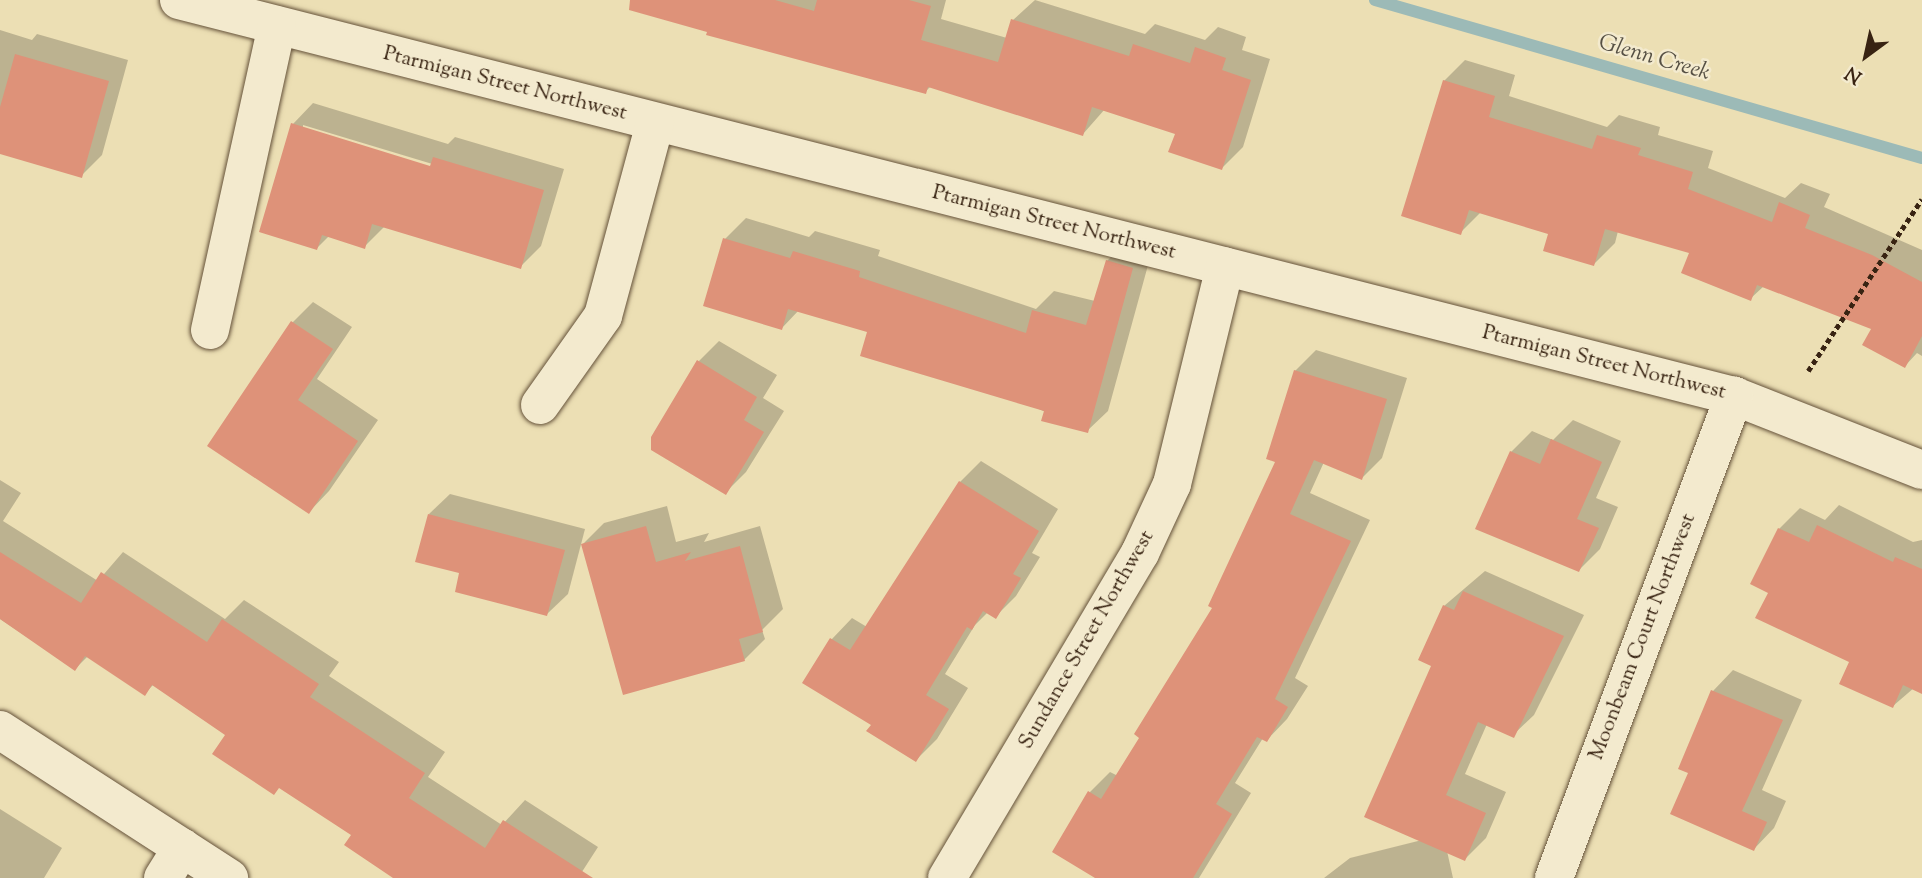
<!DOCTYPE html>
<style>
body{margin:0}
#map{position:relative;width:1922px;height:878px;overflow:hidden;background:#ecdfb4;font-family:"Sorts Mill Goudy",serif}
div>[style]{position:absolute}
.shadow>*{inset:0;background:#0003}
.stream>*{height:12px;margin:-6px;padding:0 6px;transform-origin:6px;border-radius:6px;background:#9cbab7}
.building>*{inset:0;background:#de9279}
.path>*{height:4.5px;margin-top:-2.25px;transform-origin:0;background:repeating-linear-gradient(90deg,#382312 0 5px,transparent 0 8.5px)}
.roads{filter:drop-shadow(0 0 2px #65523a) drop-shadow(0 0 2px #65523a)}
.minor>*{height:38px;margin:-19px;padding:0 19px;transform-origin:19px;border-radius:19px;background:#f3eace}
span{translate:-50% -50%;white-space:nowrap;text-align:center;line-height:1.15;-webkit-text-stroke:5px #f3eace;paint-order:stroke}
.street-label{font-size:21px;color:#382312}
.water-label{font-size:23px;color:#565044;font-style:italic}
.north{position:absolute;left:1831px;top:21px;width:70px;height:70px;-webkit-text-stroke:5px #f3eace;paint-order:stroke;rotate:213deg;font-size:19px;font-weight:700;line-height:28px;text-align:center;color:#382312}
.north::after{content:'';display:block;margin:auto;width:24px;height:32px;background:#382312;clip-path:polygon(50% 0,100% 100%,50% 72%,0 100%)}
</style>
<div id="map">
<div class="shadow">
<i style="clip-path:polygon(653px 0,946px 0,941px 19px,1007px 38px,1013px 20px,1035px 0,1145px 34px,1155px 24px,1205px 40px,1218px 27px,1246px 37px,1242px 50px,1270px 59px,1243px 147px,1222px 168px,1177px 132px,1105px 109px,1083px 134px,931px 86px,925px 92px)"></i>
<i style="clip-path:polygon(0 30px,32px 40px,37px 34px,128px 60px,102px 155px,81px 176px,0 153px)"></i>
<i style="clip-path:polygon(1465px 60px,1515px 75px,1509px 96px,1607px 127px,1619px 115px,1660px 127px,1658px 135px,1713px 151px,1708px 168px,1785px 198px,1801px 183px,1830px 194px,1824px 207px,1922px 250px,1922px 356px,1917px 353px,1905px 366px,1874px 328px,1764px 286px,1750px 299px,1691px 252px,1618px 231px,1615px 243px,1594px 264px,1550px 232px,1481px 212px,1460px 233px,1444px 81px)"></i>
<i style="clip-path:polygon(evenodd,313px 103px,448px 144px,455px 137px,564px 169px,541px 246px,520px 267px,385px 226px,364px 247px,329px 236px,317px 248px,293px 124px,313px 103px,303px 125px,439px 166px,438px 170px,303px 129px,303px 125px)"></i>
<i style="clip-path:polygon(746px 218px,809px 237px,815px 231px,880px 250px,878px 256px,1036px 309px,1054px 291px,1095px 301px,1107px 261px,1128px 240px,1153px 247px,1108px 411px,1087px 431px,869px 331px,799px 310px,782px 328px,725px 239px)"></i>
<i style="clip-path:polygon(313px 302px,352px 327px,317px 379px,378px 420px,329px 491px,309px 512px,209px 445px,293px 322px)"></i>
<i style="clip-path:polygon(719px 341px,777px 375px,763px 398px,784px 411px,746px 472px,725px 493px,699px 361px)"></i>
<i style="clip-path:polygon(1316px 350px,1407px 378px,1382px 458px,1362px 478px,1324px 462px,1310px 493px,1370px 520px,1295px 678px,1308px 686px,1287px 719px,1267px 740px,1263px 738px,1235px 783px,1251px 793px,1199px 878px,1098px 878px,1090px 792px,1110px 772px,1118px 776px,1215px 607px,1277px 461px,1295px 371px)"></i>
<i style="clip-path:polygon(1573px 420px,1621px 441px,1596px 498px,1618px 507px,1600px 549px,1579px 570px,1511px 452px,1532px 431px,1553px 440px)"></i>
<i style="clip-path:polygon(981px 461px,1058px 509px,1032px 553px,1040px 557px,1016px 596px,996px 616px,988px 612px,975px 625px,945px 674px,968px 688px,937px 739px,916px 760px,873px 724px,805px 683px,832px 639px,852px 618px,867px 627px,960px 482px)"></i>
<i style="clip-path:polygon(0 480px,21px 493px,3px 521px,98px 581px,123px 552px,225px 619px,244px 600px,339px 662px,329px 676px,445px 752px,428px 777px,502px 825px,525px 800px,598px 847px,578px 878px,396px 878px,353px 835px,227px 735px,154px 684px,145px 693px,88px 656px,75px 669px,0 619px)"></i>
<i style="clip-path:polygon(450px 494px,585px 529px,568px 594px,547px 614px,461px 572px,429px 514px)"></i>
<i style="clip-path:polygon(1839px 505px,1913px 542px,1922px 540px,1922px 681px,1893px 706px,1851px 662px,1770px 592px,1779px 529px,1800px 508px,1825px 520px)"></i>
<i style="clip-path:polygon(667px 506px,676px 542px,709px 533px,704px 542px,760px 526px,783px 609px,762px 630px,765px 639px,744px 660px,583px 544px,604px 523px)"></i>
<i style="clip-path:polygon(1485px 571px,1584px 615px,1534px 715px,1513px 735px,1487px 724px,1465px 774px,1506px 792px,1486px 838px,1465px 859px,1447px 851px,1453px 878px,1324px 878px,1350px 858px,1422px 840px,1433px 665px,1444px 606px)"></i>
<i style="clip-path:polygon(1733px 670px,1802px 700px,1762px 790px,1786px 801px,1774px 828px,1754px 849px,1691px 772px,1681px 768px,1713px 691px)"></i>
<i style="clip-path:polygon(0 809px,62px 848px,44px 878px,0 878px)"></i>
</div>
<div class="stream">
<i style="left:1375px;top:0;width:569px;rotate:16.11deg"></i>
</div>
<div class="building">
<i style="clip-path:polygon(630px 0,775px 0,814px 11px,817px 0,909px 0,931px 6px,921px 40px,998px 62px,1011px 19px,1129px 56px,1133px 44px,1190px 63px,1195px 47px,1226px 58px,1222px 70px,1251px 80px,1222px 170px,1168px 152px,1175px 134px,1092px 107px,1083px 136px,928px 87px,926px 94px,706px 35px,707px 32px,629px 10px)"></i>
<i style="clip-path:polygon(15px 54px,109px 81px,82px 178px,0 154px,0 107px)"></i>
<i style="clip-path:polygon(1443px 80px,1495px 96px,1489px 117px,1592px 149px,1597px 135px,1641px 148px,1638px 155px,1693px 172px,1688px 189px,1772px 222px,1779px 202px,1810px 215px,1805px 228px,1872px 255px,1922px 282px,1922px 336px,1905px 368px,1862px 345px,1871px 329px,1757px 285px,1751px 301px,1681px 273px,1689px 253px,1605px 229px,1594px 266px,1543px 251px,1548px 234px,1469px 210px,1461px 235px,1401px 216px)"></i>
<i style="clip-path:polygon(291px 123px,430px 166px,433px 157px,544px 190px,521px 269px,372px 224px,365px 249px,322px 235px,317px 250px,259px 232px)"></i>
<i style="clip-path:polygon(723px 238px,790px 258px,793px 251px,860px 271px,859px 277px,1026px 333px,1032px 310px,1086px 325px,1106px 260px,1133px 268px,1088px 433px,1041px 421px,1044px 411px,860px 356px,867px 332px,788px 309px,782px 330px,703px 306px)"></i>
<i style="clip-path:polygon(291px 321px,333px 349px,298px 400px,358px 441px,309px 514px,207px 446px)"></i>
<i style="clip-path:polygon(697px 360px,757px 397px,744px 420px,764px 432px,726px 495px,651px 450px,651px 437px)"></i>
<i style="clip-path:polygon(1294px 370px,1387px 399px,1362px 480px,1314px 460px,1290px 514px,1351px 541px,1275px 699px,1288px 707px,1267px 742px,1257px 737px,1216px 804px,1232px 814px,1193px 878px,1095px 878px,1052px 852px,1088px 791px,1101px 799px,1139px 738px,1134px 734px,1212px 608px,1208px 606px,1275px 462px,1266px 459px)"></i>
<i style="clip-path:polygon(1551px 439px,1602px 462px,1577px 519px,1599px 528px,1579px 572px,1475px 529px,1510px 451px,1540px 464px)"></i>
<i style="clip-path:polygon(959px 481px,1039px 531px,1013px 574px,1021px 578px,996px 619px,983px 611px,972px 630px,967px 627px,926px 695px,949px 709px,916px 762px,866px 731px,871px 725px,802px 683px,830px 638px,850px 650px)"></i>
<i style="clip-path:polygon(428px 514px,565px 550px,547px 616px,455px 592px,459px 573px,415px 562px)"></i>
<i style="clip-path:polygon(1817px 525px,1893px 562px,1895px 557px,1922px 569px,1922px 694px,1903px 685px,1893px 708px,1839px 684px,1849px 662px,1755px 618px,1768px 593px,1750px 584px,1778px 528px,1809px 542px)"></i>
<i style="clip-path:polygon(646px 526px,656px 562px,691px 552px,685px 561px,740px 546px,763px 632px,739px 639px,745px 661px,623px 695px,581px 544px)"></i>
<i style="clip-path:polygon(0 552px,81px 603px,101px 572px,207px 642px,222px 619px,319px 684px,310px 697px,425px 773px,409px 798px,485px 848px,503px 820px,593px 878px,393px 878px,344px 845px,351px 835px,279px 788px,274px 795px,212px 754px,225px 735px,152px 685px,145px 696px,85px 656px,75px 671px,0 619px)"></i>
<i style="clip-path:polygon(1463px 591px,1564px 636px,1514px 738px,1478px 722px,1446px 795px,1486px 813px,1465px 861px,1364px 817px,1431px 666px,1418px 660px,1443px 605px,1454px 610px)"></i>
<i style="clip-path:polygon(1711px 690px,1783px 720px,1742px 811px,1767px 822px,1754px 851px,1670px 814px,1688px 773px,1678px 769px)"></i>
</div>
<div class="path">
<i style="left:1808px;top:371px;width:206px;rotate:-56.5deg"></i>
</div>
<div class="roads">
<div class="minor">
<i style="left:179px;top:0;width:1605px;rotate:14.29deg"></i>
<i style="left:1734px;top:396px;width:202px;rotate:21.5deg"></i>
<i style="left:210px;top:330px;width:312px;rotate:-77.6deg"></i>
<i style="left:540px;top:405px;width:109px;rotate:-54.7deg"></i>
<i style="left:603px;top:316px;width:200px;rotate:-74.9deg"></i>
<i style="left:0;top:730px;width:273px;rotate:32.9deg"></i>
<i style="left:163px;top:878px;width:36px;rotate:-58deg"></i>
<i style="left:947px;top:878px;width:378px;rotate:-59.3deg"></i>
<i style="left:1140px;top:553px;width:76px;rotate:-65.1deg"></i>
<i style="left:1172px;top:484px;width:224px;rotate:-76.3deg"></i>
<i style="left:1554px;top:878px;width:515px;rotate:-69.52deg"></i>
</div>
</div>
<div class="street-label">
<span style="left:505px;top:84px;rotate:14deg">Ptarmigan Street Northwest</span>
<span style="left:1054px;top:223px;rotate:14deg">Ptarmigan Street Northwest</span>
<span style="left:1604px;top:363px;rotate:14deg">Ptarmigan Street Northwest</span>
<span style="left:1643px;top:637px;rotate:-69deg">Moonbeam Court Northwest</span>
<span style="left:1087px;top:640px;rotate:-60deg">Sundance Street Northwest</span>
</div>
<div class="water-label">
<span style="left:1654px;top:59px;rotate:16deg">Glenn Creek</span>
</div>
<div class="north">N</div>
</div>
